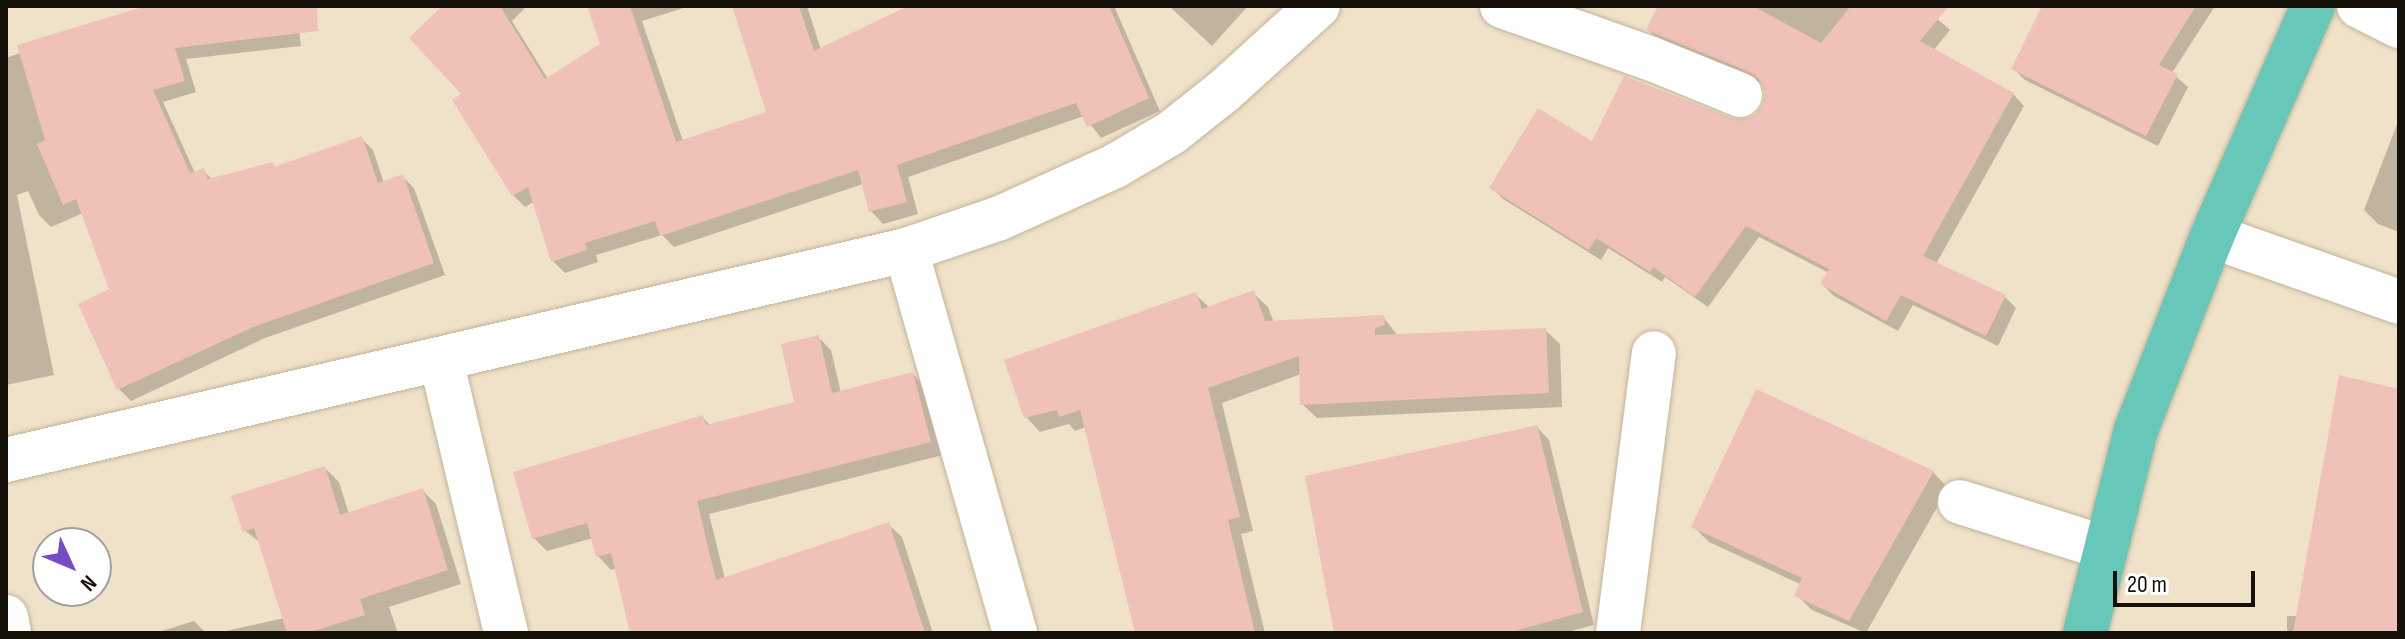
<!DOCTYPE html>
<style>
body{margin:0}
#map{position:relative;width:2405px;height:639px;overflow:hidden;background:#f0e2c8;font-family:"Sofia Sans Condensed",sans-serif}
div>[style]{position:absolute}
.shadow>*{inset:0;background:#0003}
.building>*{inset:0;background:#f0c1b8}
.roads{filter:drop-shadow(0 0 2px #c1b49b) drop-shadow(0 0 2px #c1b49b)}
.minor>*{height:44px;margin:-22px;padding:0 22px;transform-origin:22px;border-radius:22px;background:#fff}
.major>*{height:44px;margin:-22px;padding:0 22px;transform-origin:22px;border-radius:22px;background:#67c7b9}
span{translate:-50% -50%;white-space:nowrap;text-align:center;line-height:1.15;-webkit-text-stroke:8px #fff;paint-order:stroke}
.frame{position:absolute;inset:0;border:8px solid #161108;pointer-events:none}
.north{position:absolute;left:32px;top:527px;width:80px;height:80px;box-sizing:border-box;background:#fff;border:2px solid #a2a09c;border-radius:50%;rotate:134deg;font-size:22px;font-weight:700;line-height:32px;text-align:center;color:#161108}
.north::after{content:'';display:block;margin:auto;width:28px;height:36px;background:#754cc5;clip-path:polygon(50% 0,100% 100%,50% 72%,0 100%)}
.scale{position:absolute;left:2113px;top:571px;width:142px;height:36px;box-sizing:border-box;border:4px solid #161108;border-top:0;padding-left:10px;font-size:24px;line-height:28px;white-space:nowrap;color:#161108;-webkit-text-stroke:6px #fff;paint-order:stroke}
</style>
<div id="map">
<div class="shadow">
<i style="clip-path:polygon(153px 6px,296px 6px,301px 46px,186px 59px,196px 92px,163px 102px,195px 173px,203px 170px,213px 180px,273px 165px,276px 168px,361px 138px,373px 150px,384px 183px,402px 176px,414px 188px,445px 275px,265px 338px,131px 401px,119px 389px,111px 290px,83px 213px,51px 227px,39px 215px,28px 191px,17px 195px,54px 375px,6px 385px,6px 58px)"></i>
<i style="clip-path:polygon(445px 6px,527px 6px,512px 21px,548px 79px,623px 87px,598px 6px,690px 6px,642px 21px,683px 141px,768px 113px,734px 6px,807px 6px,821px 50px,913px 6px,1114px 6px,1160px 111px,1101px 138px,1084px 116px,908px 177px,918px 214px,883px 224px,871px 211px,863px 184px,674px 247px,662px 235px,596px 255px,598px 262px,565px 273px,553px 261px,534px 202px,525px 207px,513px 195px,464px 95px)"></i>
<i style="clip-path:polygon(1169px 6px,1248px 6px,1212px 46px)"></i>
<i style="clip-path:polygon(1661px 6px,1923px 6px,1950px 30px,1933px 51px,2013px 94px,2024px 106px,1936px 264px,2005px 297px,2016px 308px,1998px 346px,1913px 305px,1898px 331px,1834px 296px,1822px 284px,1829px 273px,1759px 237px,1708px 307px,1665px 277px,1662px 282px,1608px 248px,1601px 260px,1503px 199px,1492px 188px,1593px 144px,1756px 117px,1765px 106px,1767px 91px,1763px 83px,1660px 42px,1649px 30px)"></i>
<i style="clip-path:polygon(2046px 6px,2215px 6px,2172px 73px,2188px 87px,2158px 146px,2025px 80px,2013px 68px)"></i>
<i style="clip-path:polygon(2399px 119px,2399px 232px,2378px 224px,2364px 210px)"></i>
<i style="clip-path:polygon(1253px 293px,1268px 307px,1274px 323px,1383px 317px,1398px 336px,1545px 330px,1560px 344px,1562px 407px,1317px 418px,1302px 404px,1301px 374px,1222px 403px,1253px 531px,1241px 534px,1265px 633px,1137px 633px,1086px 427px,1075px 431px,1069px 424px,1040px 432px,1026px 417px,1196px 295px,1210px 308px)"></i>
<i style="clip-path:polygon(818px 337px,831px 350px,841px 393px,913px 374px,926px 388px,943px 455px,709px 514px,725px 579px,888px 524px,902px 537px,933px 633px,625px 633px,631px 630px,617px 568px,611px 570px,598px 556px,593px 538px,547px 551px,534px 538px,702px 417px,711px 426px,796px 404px)"></i>
<i style="clip-path:polygon(1757px 391px,1933px 472px,1948px 488px,1866px 633px,1812px 610px,1797px 595px,1802px 585px,1709px 542px,1694px 527px)"></i>
<i style="clip-path:polygon(2399px 391px,2399px 633px,2287px 633px,2287px 616px,2298px 616px)"></i>
<i style="clip-path:polygon(1537px 427px,1549px 440px,1594px 625px,1564px 633px,1336px 633px,1326px 592px)"></i>
<i style="clip-path:polygon(325px 468px,339px 482px,349px 514px,422px 490px,436px 504px,461px 584px,389px 607px,398px 633px,217px 633px,284px 618px,261px 543px,244px 530px)"></i>
<i style="clip-path:polygon(194px 621px,206px 633px,155px 633px)"></i>
</div>
<div class="building">
<i style="clip-path:polygon(146px 6px,317px 6px,318px 31px,175px 48px,185px 81px,153px 90px,190px 173px,204px 168px,208px 179px,273px 162px,274px 167px,362px 136px,378px 183px,403px 174px,434px 263px,253px 327px,117px 390px,78px 304px,109px 289px,76px 199px,63px 205px,37px 144px,45px 140px,17px 45px)"></i>
<i style="clip-path:polygon(442px 6px,500px 6px,545px 79px,600px 44px,587px 6px,630px 6px,676px 142px,766px 112px,732px 6px,799px 6px,814px 51px,908px 6px,1109px 6px,1149px 98px,1087px 127px,1076px 103px,897px 165px,907px 202px,869px 212px,858px 170px,660px 236px,655px 221px,585px 243px,587px 250px,551px 262px,528px 187px,512px 196px,452px 100px,461px 94px,409px 38px)"></i>
<i style="clip-path:polygon(1658px 6px,1753px 6px,1821px 43px,1851px 6px,1949px 6px,1920px 41px,2014px 93px,1923px 256px,2006px 295px,1986px 336px,1901px 295px,1886px 321px,1820px 284px,1829px 269px,1746px 226px,1695px 297px,1653px 267px,1650px 272px,1596px 238px,1589px 250px,1489px 188px,1538px 108px,1592px 141px,1624px 76px,1731px 118px,1744px 120px,1756px 114px,1763px 105px,1765px 92px,1759px 79px,1749px 72px,1646px 30px)"></i>
<i style="clip-path:polygon(2042px 6px,2196px 6px,2159px 65px,2178px 74px,2146px 136px,2011px 69px)"></i>
<i style="clip-path:polygon(1254px 290px,1265px 321px,1384px 315px,1385px 325px,1375px 328px,1375px 335px,1546px 328px,1549px 393px,1300px 405px,1299px 356px,1208px 388px,1240px 517px,1228px 520px,1255px 633px,1135px 633px,1080px 410px,1059px 417px,1057px 410px,1024px 418px,1004px 360px,1196px 292px,1202px 309px)"></i>
<i style="clip-path:polygon(819px 335px,832px 393px,913px 372px,931px 442px,697px 501px,716px 580px,889px 522px,925px 633px,630px 633px,611px 553px,596px 557px,587px 523px,532px 539px,513px 472px,703px 415px,706px 425px,794px 402px,781px 344px)"></i>
<i style="clip-path:polygon(2339px 375px,2399px 389px,2399px 633px,2293px 633px)"></i>
<i style="clip-path:polygon(1756px 389px,1934px 471px,1849px 621px,1794px 596px,1802px 578px,1691px 527px)"></i>
<i style="clip-path:polygon(1537px 425px,1583px 612px,1508px 633px,1334px 633px,1305px 476px)"></i>
<i style="clip-path:polygon(325px 466px,340px 515px,423px 488px,448px 570px,360px 599px,365px 615px,307px 633px,287px 633px,254px 528px,243px 532px,231px 496px)"></i>
</div>
<div class="roads">
<div class="minor">
<i style="left:1502px;top:6px;width:159px;rotate:19.5deg"></i>
<i style="left:1652px;top:59px;width:95px;rotate:22.2deg"></i>
<i style="left:2359px;top:6px;width:45px;rotate:26.6deg"></i>
<i style="left:2212px;top:236px;width:198px;rotate:19.4deg"></i>
<i style="left:906px;top:250px;width:398px;rotate:74.1deg"></i>
<i style="left:441px;top:360px;width:281px;rotate:76.6deg"></i>
<i style="left:6px;top:460px;width:924px;rotate:-13.13deg"></i>
<i style="left:906px;top:250px;width:99px;rotate:-18.8deg"></i>
<i style="left:1000px;top:218px;width:126px;rotate:-24.3deg"></i>
<i style="left:1115px;top:166px;width:65px;rotate:-30.5deg"></i>
<i style="left:1171px;top:133px;width:66px;rotate:-38.3deg"></i>
<i style="left:1223px;top:92px;width:128px;rotate:-42.2deg"></i>
<i style="left:1960px;top:502px;width:153px;rotate:17.5deg"></i>
<i style="left:6px;top:617px;width:16px;rotate:79deg"></i>
<i style="left:1618px;top:633px;width:282px;rotate:-82.7deg"></i>
</div>
<div class="major">
<i style="left:2085px;top:633px;width:209px;rotate:-75.9deg"></i>
<i style="left:2136px;top:430px;width:208px;rotate:-68.6deg"></i>
<i style="left:2212px;top:236px;width:251px;rotate:-66.3deg"></i>
</div>
</div>
<div class="frame"></div>
<div class="north">N</div>
<div class="scale">20 m</div>
</div>
